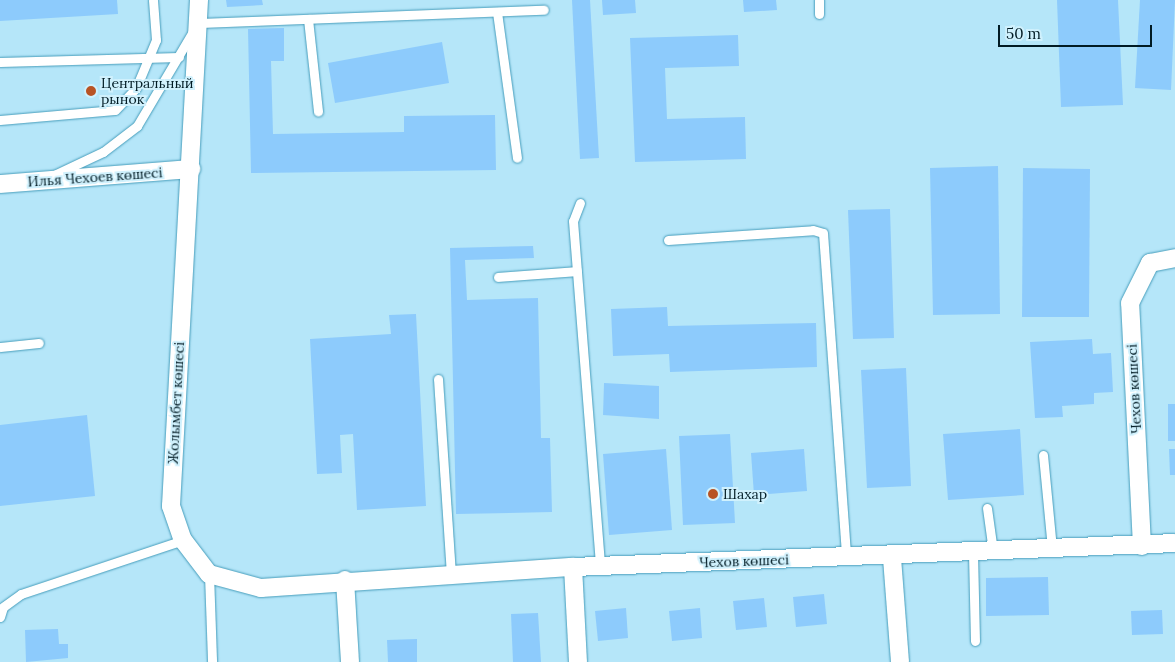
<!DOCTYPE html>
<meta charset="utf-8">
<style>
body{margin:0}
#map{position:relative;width:1175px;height:662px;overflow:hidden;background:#b5e6f9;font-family:Lora,serif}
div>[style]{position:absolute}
.building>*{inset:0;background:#8dcbfc}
.roads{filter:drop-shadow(0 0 1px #469dbb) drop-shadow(0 0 1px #469dbb)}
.lane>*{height:9px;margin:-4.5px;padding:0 4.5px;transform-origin:4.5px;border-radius:4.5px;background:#fff}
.street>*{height:18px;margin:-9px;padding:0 9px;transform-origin:9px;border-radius:9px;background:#fff}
.dots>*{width:14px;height:14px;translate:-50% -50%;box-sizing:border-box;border:2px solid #d0f1fd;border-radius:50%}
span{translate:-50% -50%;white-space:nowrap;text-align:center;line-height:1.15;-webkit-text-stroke:4px #d0f1fd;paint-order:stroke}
.poi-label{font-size:14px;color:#011b24}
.left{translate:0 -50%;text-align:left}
.street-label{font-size:14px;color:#011b24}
.scale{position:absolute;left:998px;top:25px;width:154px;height:22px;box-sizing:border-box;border:2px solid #011b24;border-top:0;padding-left:6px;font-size:15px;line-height:18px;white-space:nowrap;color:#011b24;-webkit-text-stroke:4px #d0f1fd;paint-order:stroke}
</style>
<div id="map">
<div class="building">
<i style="clip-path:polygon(0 0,117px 0,118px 14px,0 21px)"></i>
<i style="clip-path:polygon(226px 0,262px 0,263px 5px,227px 7px)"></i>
<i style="clip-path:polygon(572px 0,590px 0,599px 158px,580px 159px)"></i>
<i style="clip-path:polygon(602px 0,635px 0,636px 13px,603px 15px)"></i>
<i style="clip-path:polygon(743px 0,776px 0,777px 10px,744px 12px)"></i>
<i style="clip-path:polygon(1057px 0,1118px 0,1123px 105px,1061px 107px)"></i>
<i style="clip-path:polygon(1140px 0,1175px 0,1171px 90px,1135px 88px)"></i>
<i style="clip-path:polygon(284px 28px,284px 61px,271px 61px,273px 134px,404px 132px,404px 116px,495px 115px,496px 170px,251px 173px,248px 29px)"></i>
<i style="clip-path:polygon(738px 35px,739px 66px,665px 68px,667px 119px,745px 117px,746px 159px,635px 162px,630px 38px)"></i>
<i style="clip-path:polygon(442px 42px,449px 83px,335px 103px,328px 63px)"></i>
<i style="clip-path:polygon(998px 166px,1000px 314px,933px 315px,930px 168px)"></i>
<i style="clip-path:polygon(1023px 168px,1090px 169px,1089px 317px,1022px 317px)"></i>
<i style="clip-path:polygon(890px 209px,894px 338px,853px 339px,848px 210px)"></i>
<i style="clip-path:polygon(533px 246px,534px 258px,465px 260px,467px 300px,538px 298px,541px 438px,550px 438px,552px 512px,456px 514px,450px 248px)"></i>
<i style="clip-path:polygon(667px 307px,668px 326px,816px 323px,817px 367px,670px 372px,669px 354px,613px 356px,611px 309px)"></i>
<i style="clip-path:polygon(416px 314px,426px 506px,357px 510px,353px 434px,340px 435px,342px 473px,317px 474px,310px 339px,391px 334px,389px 315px)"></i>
<i style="clip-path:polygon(1092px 339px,1093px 354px,1111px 353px,1113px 392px,1094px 393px,1094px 404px,1062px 406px,1063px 417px,1035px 418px,1030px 342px)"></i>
<i style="clip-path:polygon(906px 368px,911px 486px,867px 488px,861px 370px)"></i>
<i style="clip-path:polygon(604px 383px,659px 386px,659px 419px,603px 415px)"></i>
<i style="clip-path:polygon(1168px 404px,1175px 404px,1175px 441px,1168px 441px)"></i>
<i style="clip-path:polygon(87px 415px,95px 496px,0 506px,0 425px)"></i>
<i style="clip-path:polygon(1020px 429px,1024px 495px,948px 500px,943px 434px)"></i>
<i style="clip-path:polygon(730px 434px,735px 523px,683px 525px,679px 436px)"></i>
<i style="clip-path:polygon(666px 449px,672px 530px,609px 535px,603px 454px)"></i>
<i style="clip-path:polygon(804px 449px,807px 491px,754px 495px,751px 453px)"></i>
<i style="clip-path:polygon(1169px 449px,1175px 449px,1175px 475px,1170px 475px)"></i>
<i style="clip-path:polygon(1048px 577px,1049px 615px,986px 616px,986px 578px)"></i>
<i style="clip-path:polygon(824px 594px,827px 624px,796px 627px,793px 597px)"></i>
<i style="clip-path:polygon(764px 598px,767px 627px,736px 630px,733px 601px)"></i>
<i style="clip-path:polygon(626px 608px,628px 638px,598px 641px,595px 611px)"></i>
<i style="clip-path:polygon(700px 608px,702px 638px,672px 641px,669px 611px)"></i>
<i style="clip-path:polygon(1162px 610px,1163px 634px,1132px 635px,1131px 611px)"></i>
<i style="clip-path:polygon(538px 613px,541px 662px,513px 662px,511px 614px)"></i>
<i style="clip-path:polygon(58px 629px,59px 644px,68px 644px,68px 658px,26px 662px,25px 630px)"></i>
<i style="clip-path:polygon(417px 639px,417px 662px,388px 662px,387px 640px)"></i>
</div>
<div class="roads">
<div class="lane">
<i style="left:819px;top:0;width:14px;rotate:90deg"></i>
<i style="left:497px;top:12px;width:147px;rotate:82.2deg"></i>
<i style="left:308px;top:19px;width:93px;rotate:83.8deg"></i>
<i style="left:0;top:62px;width:179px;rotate:-1.6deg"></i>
<i style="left:0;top:120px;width:115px;rotate:-5deg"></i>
<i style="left:115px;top:110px;width:30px;rotate:-46deg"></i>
<i style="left:136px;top:88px;width:52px;rotate:-67.4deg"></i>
<i style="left:156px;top:40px;width:40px;rotate:-94.3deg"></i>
<i style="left:56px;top:174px;width:52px;rotate:-25.1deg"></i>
<i style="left:103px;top:152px;width:43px;rotate:-37.4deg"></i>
<i style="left:137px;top:126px;width:120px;rotate:-59.4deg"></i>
<i style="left:198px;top:23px;width:346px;rotate:-2.2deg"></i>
<i style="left:580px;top:203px;width:19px;rotate:111deg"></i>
<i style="left:573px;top:221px;width:346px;rotate:85.5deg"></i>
<i style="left:668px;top:240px;width:145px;rotate:-3.9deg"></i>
<i style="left:813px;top:230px;width:10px;rotate:17deg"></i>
<i style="left:823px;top:233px;width:325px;rotate:85.9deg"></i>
<i style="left:498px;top:277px;width:79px;rotate:-4.3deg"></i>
<i style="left:0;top:347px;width:39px;rotate:-6deg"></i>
<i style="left:438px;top:379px;width:195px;rotate:86.2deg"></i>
<i style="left:1043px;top:455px;width:94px;rotate:84.5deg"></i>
<i style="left:987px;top:508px;width:43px;rotate:82.1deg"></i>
<i style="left:973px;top:553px;width:88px;rotate:88.7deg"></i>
<i style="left:209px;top:574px;width:88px;rotate:88deg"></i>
<i style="left:0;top:617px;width:10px;rotate:-73deg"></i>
<i style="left:3px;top:607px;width:22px;rotate:-36deg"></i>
<i style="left:21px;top:594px;width:171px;rotate:-18.4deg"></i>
</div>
<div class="street">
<i style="left:199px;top:0;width:507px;rotate:93.17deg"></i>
<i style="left:171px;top:506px;width:36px;rotate:71deg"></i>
<i style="left:183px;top:540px;width:43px;rotate:52.6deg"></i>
<i style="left:209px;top:574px;width:54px;rotate:15.1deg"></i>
<i style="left:261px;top:588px;width:313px;rotate:-3.9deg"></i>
<i style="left:573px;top:567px;width:602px;rotate:-2.28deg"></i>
<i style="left:0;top:184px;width:192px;rotate:-4.5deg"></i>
<i style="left:1142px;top:546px;width:243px;rotate:-92.8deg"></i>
<i style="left:1130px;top:303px;width:45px;rotate:-63.4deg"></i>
<i style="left:1150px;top:263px;width:25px;rotate:-11deg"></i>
<i style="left:892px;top:558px;width:104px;rotate:85.6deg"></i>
<i style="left:573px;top:567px;width:95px;rotate:87deg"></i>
<i style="left:345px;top:580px;width:82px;rotate:86.5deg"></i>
</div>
</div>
<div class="dots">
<i style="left:91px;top:91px;background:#b85324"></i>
<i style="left:713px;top:494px;background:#b85324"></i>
</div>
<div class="poi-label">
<span class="left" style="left:101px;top:91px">Центральный<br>рынок</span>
<span class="left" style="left:723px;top:494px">Шахар</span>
</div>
<div class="street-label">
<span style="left:95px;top:177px;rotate:-4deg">Илья Чехоев көшесі</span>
<span style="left:1134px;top:389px;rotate:-93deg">Чехов көшесі</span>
<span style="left:176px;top:403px;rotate:-87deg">Жолымбет көшесі</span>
<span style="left:744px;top:561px;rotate:-2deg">Чехов көшесі</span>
</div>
<div class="scale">50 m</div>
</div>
